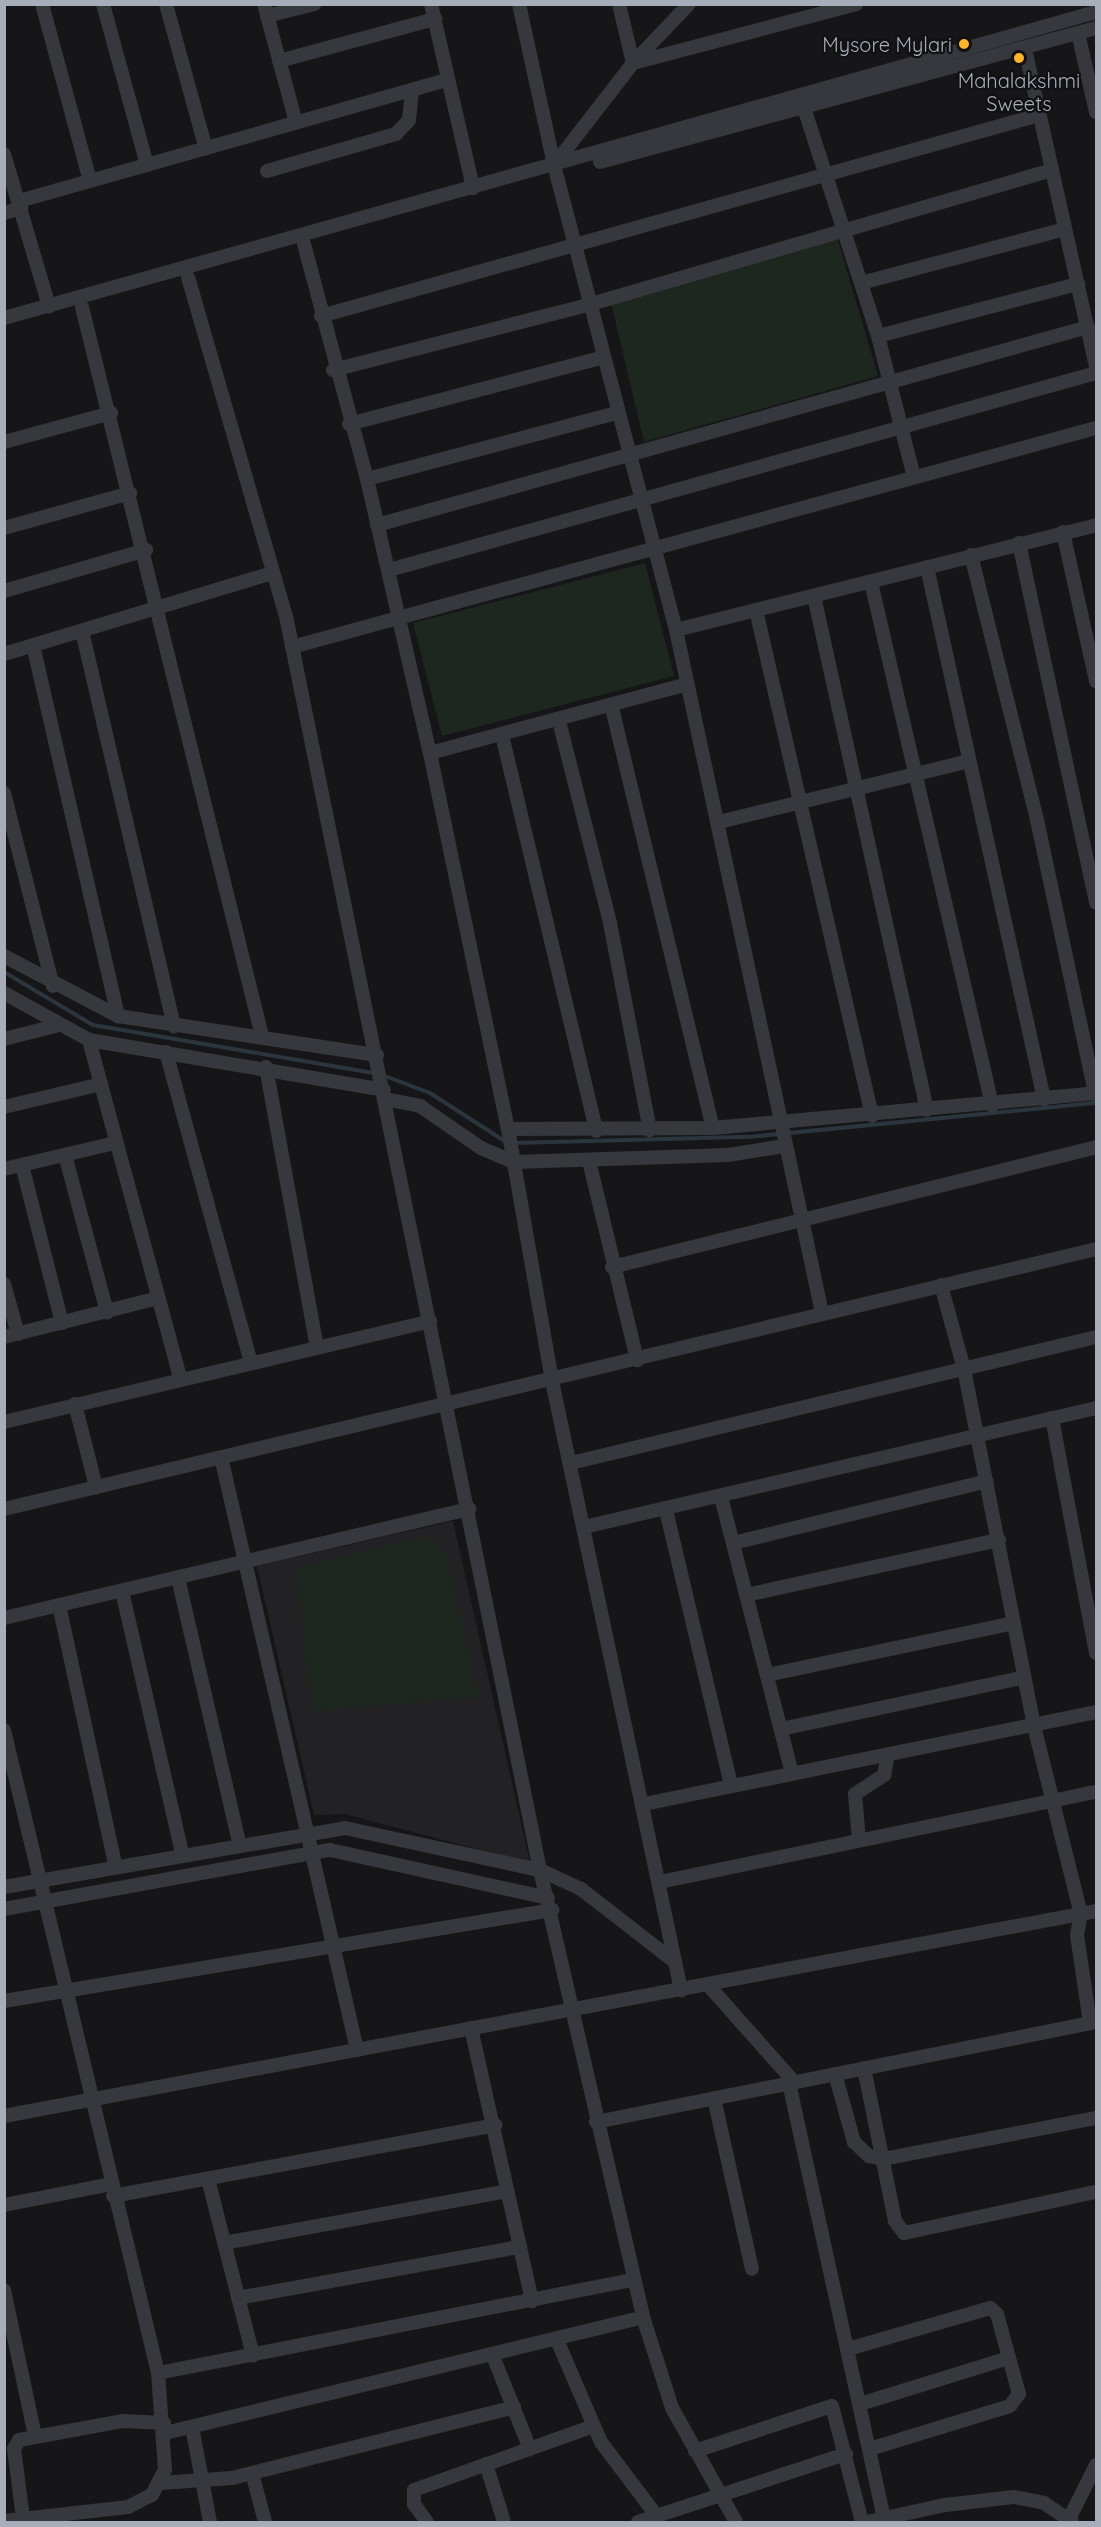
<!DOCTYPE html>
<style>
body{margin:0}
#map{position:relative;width:1101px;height:2527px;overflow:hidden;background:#161618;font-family:Quicksand,sans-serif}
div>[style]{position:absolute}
.built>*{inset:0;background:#222225}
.green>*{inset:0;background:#1d261f}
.stream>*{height:4px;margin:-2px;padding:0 2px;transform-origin:2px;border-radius:2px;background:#2b353d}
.minor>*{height:14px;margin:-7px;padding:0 7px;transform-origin:7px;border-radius:7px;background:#37383d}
.dots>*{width:16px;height:16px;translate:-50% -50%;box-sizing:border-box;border:3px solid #111113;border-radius:50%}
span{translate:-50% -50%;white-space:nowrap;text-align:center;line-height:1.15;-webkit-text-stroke:4.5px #111113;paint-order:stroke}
.poi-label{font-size:20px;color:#a7adb9}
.right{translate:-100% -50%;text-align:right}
.frame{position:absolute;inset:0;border:6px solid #a7adb9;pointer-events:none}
</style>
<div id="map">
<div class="built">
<i style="clip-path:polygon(453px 1521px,530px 1863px,345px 1814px,314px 1815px,257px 1566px)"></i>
</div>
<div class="green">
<i style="clip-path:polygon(837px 237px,878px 376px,644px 442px,611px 303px)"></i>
<i style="clip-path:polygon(645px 563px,674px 676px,442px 736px,413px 623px)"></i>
<i style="clip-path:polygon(427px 1537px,445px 1550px,478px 1697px,312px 1711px,297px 1569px)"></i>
</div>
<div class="stream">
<i style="left:4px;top:972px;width:104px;rotate:30.8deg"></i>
<i style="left:93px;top:1025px;width:286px;rotate:9.7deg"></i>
<i style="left:382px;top:1075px;width:51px;rotate:20.6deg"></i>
<i style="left:430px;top:1093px;width:90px;rotate:32.8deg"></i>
<i style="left:513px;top:1143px;width:235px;rotate:-1.5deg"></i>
<i style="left:748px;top:1137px;width:350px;rotate:-5.6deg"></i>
</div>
<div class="minor">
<i style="left:42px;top:4px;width:183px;rotate:74.8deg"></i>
<i style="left:103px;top:4px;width:167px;rotate:74.7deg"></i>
<i style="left:166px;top:4px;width:150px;rotate:74.6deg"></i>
<i style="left:264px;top:4px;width:123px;rotate:74.9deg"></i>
<i style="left:431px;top:4px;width:189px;rotate:77.1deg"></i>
<i style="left:519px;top:4px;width:165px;rotate:77.7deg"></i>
<i style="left:554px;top:165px;width:481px;rotate:75.3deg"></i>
<i style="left:676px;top:630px;width:698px;rotate:77.93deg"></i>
<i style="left:619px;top:4px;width:61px;rotate:76.7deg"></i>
<i style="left:633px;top:63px;width:231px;rotate:-14.8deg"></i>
<i style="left:267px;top:16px;width:49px;rotate:-14.3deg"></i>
<i style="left:1078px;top:33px;width:81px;rotate:77.2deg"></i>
<i style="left:1025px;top:49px;width:325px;rotate:77.4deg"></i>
<i style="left:279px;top:61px;width:162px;rotate:-15.1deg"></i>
<i style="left:804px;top:108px;width:240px;rotate:72deg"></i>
<i style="left:878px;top:336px;width:146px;rotate:75.7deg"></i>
<i style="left:4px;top:154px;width:159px;rotate:73.5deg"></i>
<i style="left:600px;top:162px;width:514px;rotate:-15.12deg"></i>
<i style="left:554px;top:165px;width:129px;rotate:-52.2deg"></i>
<i style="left:633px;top:63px;width:81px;rotate:-46.5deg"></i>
<i style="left:267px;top:171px;width:134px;rotate:-16deg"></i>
<i style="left:396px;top:134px;width:19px;rotate:-47deg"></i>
<i style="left:409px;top:120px;width:29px;rotate:-84deg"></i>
<i style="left:19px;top:201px;width:446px;rotate:-15.8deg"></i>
<i style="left:4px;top:213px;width:18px;rotate:-16deg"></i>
<i style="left:304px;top:244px;width:243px;rotate:75deg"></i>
<i style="left:367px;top:479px;width:281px;rotate:77.1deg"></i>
<i style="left:430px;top:753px;width:395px;rotate:78.3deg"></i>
<i style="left:510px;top:1140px;width:245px;rotate:80.1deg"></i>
<i style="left:552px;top:1381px;width:623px;rotate:78.04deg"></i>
<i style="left:188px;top:277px;width:353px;rotate:73.9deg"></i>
<i style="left:286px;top:616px;width:1279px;rotate:78.55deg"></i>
<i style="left:540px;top:1870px;width:459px;rotate:77deg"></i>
<i style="left:643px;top:2317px;width:96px;rotate:72.3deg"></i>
<i style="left:672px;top:2408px;width:131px;rotate:60.7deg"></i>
<i style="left:861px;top:283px;width:211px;rotate:-14.8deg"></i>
<i style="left:82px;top:307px;width:751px;rotate:76.13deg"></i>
<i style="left:321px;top:316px;width:746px;rotate:-15.64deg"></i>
<i style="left:4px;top:318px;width:1134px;rotate:-15.65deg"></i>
<i style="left:878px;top:336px;width:207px;rotate:-14.6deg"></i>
<i style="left:333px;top:370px;width:266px;rotate:-14.3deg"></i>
<i style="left:591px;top:304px;width:480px;rotate:-16.2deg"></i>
<i style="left:349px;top:424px;width:264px;rotate:-14.7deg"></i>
<i style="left:4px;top:442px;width:111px;rotate:-15.2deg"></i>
<i style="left:367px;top:479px;width:259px;rotate:-14.8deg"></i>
<i style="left:377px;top:525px;width:738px;rotate:-15.56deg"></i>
<i style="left:4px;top:528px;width:131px;rotate:-15.5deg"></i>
<i style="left:1063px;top:532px;width:153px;rotate:77.5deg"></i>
<i style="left:1019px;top:543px;width:368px;rotate:77.9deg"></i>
<i style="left:971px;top:555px;width:273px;rotate:76deg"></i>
<i style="left:1037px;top:820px;width:280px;rotate:78deg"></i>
<i style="left:927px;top:567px;width:545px;rotate:77.6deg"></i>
<i style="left:389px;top:570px;width:734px;rotate:-15.57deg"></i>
<i style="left:871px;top:582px;width:537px;rotate:76.97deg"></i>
<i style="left:4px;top:591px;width:148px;rotate:-16.1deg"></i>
<i style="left:814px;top:596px;width:526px;rotate:77.6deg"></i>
<i style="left:756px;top:610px;width:519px;rotate:77.09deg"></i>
<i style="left:676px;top:630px;width:433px;rotate:-14deg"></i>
<i style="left:82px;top:631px;width:406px;rotate:76.9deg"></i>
<i style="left:33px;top:645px;width:381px;rotate:77.1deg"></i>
<i style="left:292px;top:647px;width:833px;rotate:-15.24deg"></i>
<i style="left:4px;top:654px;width:281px;rotate:-16.8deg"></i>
<i style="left:612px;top:708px;width:432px;rotate:76.5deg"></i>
<i style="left:559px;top:721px;width:208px;rotate:75.8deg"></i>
<i style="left:610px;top:923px;width:211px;rotate:79.1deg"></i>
<i style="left:502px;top:735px;width:407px;rotate:76.6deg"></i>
<i style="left:430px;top:753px;width:266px;rotate:-15deg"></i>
<i style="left:4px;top:793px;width:199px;rotate:75.8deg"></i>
<i style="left:719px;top:822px;width:257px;rotate:-13.7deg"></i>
<i style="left:4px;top:956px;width:129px;rotate:27.8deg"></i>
<i style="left:118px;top:1016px;width:262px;rotate:8.6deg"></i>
<i style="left:4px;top:993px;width:97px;rotate:28.9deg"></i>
<i style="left:89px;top:1040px;width:299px;rotate:9.6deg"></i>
<i style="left:4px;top:1039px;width:57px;rotate:-14.3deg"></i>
<i style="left:89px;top:1040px;width:350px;rotate:74.9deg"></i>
<i style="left:166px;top:1052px;width:321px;rotate:74.7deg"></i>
<i style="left:266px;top:1067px;width:285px;rotate:79.7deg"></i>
<i style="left:385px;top:1099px;width:36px;rotate:11deg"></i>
<i style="left:420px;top:1106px;width:74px;rotate:34.5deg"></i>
<i style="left:481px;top:1148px;width:36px;rotate:23deg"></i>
<i style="left:514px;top:1162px;width:214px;rotate:-1.9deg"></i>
<i style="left:728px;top:1155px;width:57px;rotate:-9.1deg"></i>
<i style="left:4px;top:1107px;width:100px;rotate:-13.3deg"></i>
<i style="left:508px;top:1129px;width:205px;rotate:-0.3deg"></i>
<i style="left:713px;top:1128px;width:385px;rotate:-5.2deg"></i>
<i style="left:65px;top:1155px;width:163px;rotate:75deg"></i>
<i style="left:589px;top:1161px;width:205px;rotate:76.4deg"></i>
<i style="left:22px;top:1165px;width:163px;rotate:75.8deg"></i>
<i style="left:4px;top:1169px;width:114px;rotate:-13.2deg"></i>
<i style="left:612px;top:1267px;width:499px;rotate:-13.9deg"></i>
<i style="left:4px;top:1284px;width:52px;rotate:74.4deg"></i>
<i style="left:941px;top:1285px;width:87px;rotate:74.7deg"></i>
<i style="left:964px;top:1369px;width:364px;rotate:78.9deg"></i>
<i style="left:1034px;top:1726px;width:194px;rotate:76deg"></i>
<i style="left:1081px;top:1914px;width:21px;rotate:101deg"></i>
<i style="left:1077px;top:1935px;width:89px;rotate:81.6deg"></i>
<i style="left:4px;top:1337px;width:159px;rotate:-14.2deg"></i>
<i style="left:75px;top:1404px;width:86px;rotate:75.8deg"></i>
<i style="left:1052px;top:1418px;width:239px;rotate:79.4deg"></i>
<i style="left:4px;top:1422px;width:438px;rotate:-13.3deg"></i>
<i style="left:221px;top:1457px;width:608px;rotate:77.08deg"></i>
<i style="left:571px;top:1463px;width:540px;rotate:-13.5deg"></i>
<i style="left:721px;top:1497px;width:285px;rotate:75.6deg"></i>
<i style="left:4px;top:1509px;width:1123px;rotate:-13.39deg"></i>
<i style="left:666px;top:1510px;width:283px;rotate:76.7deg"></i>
<i style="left:584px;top:1527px;width:526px;rotate:-13.08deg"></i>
<i style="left:733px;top:1543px;width:261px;rotate:-13.7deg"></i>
<i style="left:178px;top:1578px;width:272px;rotate:77deg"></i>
<i style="left:122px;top:1591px;width:270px;rotate:77.1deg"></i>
<i style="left:746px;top:1595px;width:259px;rotate:-12.3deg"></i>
<i style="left:59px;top:1605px;width:266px;rotate:77.8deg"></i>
<i style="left:4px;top:1618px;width:478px;rotate:-13.2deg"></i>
<i style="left:767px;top:1675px;width:252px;rotate:-11.9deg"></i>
<i style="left:781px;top:1729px;width:249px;rotate:-12deg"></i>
<i style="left:4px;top:1730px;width:661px;rotate:76.53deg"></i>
<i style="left:158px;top:2373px;width:485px;rotate:-11.1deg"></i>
<i style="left:644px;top:1804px;width:461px;rotate:-11.5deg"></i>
<i style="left:859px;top:1840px;width:46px;rotate:-95deg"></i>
<i style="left:855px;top:1794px;width:35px;rotate:-33deg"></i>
<i style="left:884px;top:1775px;width:20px;rotate:-79deg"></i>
<i style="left:660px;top:1882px;width:445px;rotate:-11.7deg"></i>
<i style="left:4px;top:1887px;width:346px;rotate:-9.8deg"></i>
<i style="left:345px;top:1828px;width:199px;rotate:12.2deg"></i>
<i style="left:540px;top:1870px;width:45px;rotate:24.9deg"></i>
<i style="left:581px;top:1889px;width:119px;rotate:37.8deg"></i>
<i style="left:4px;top:1909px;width:331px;rotate:-10.3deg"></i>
<i style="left:330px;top:1850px;width:223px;rotate:12.4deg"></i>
<i style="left:708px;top:1985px;width:130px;rotate:48.4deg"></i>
<i style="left:4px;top:2001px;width:556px;rotate:-9.43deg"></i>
<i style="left:471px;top:2028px;width:280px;rotate:77.4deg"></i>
<i style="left:864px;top:2068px;width:156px;rotate:78.5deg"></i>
<i style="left:895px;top:2221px;width:15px;rotate:53deg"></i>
<i style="left:904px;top:2233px;width:196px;rotate:-12.1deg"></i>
<i style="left:835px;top:2074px;width:71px;rotate:74.4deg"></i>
<i style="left:854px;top:2142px;width:21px;rotate:43deg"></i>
<i style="left:869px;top:2156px;width:14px;rotate:12deg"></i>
<i style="left:883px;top:2159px;width:217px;rotate:-10.9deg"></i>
<i style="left:789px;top:2083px;width:446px;rotate:77.7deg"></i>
<i style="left:714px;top:2098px;width:175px;rotate:77.5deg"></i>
<i style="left:4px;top:2116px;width:1111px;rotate:-10.63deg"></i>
<i style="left:596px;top:2122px;width:510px;rotate:-11.31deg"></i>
<i style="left:208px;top:2179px;width:182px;rotate:75.7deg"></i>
<i style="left:113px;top:2196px;width:389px;rotate:-10.5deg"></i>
<i style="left:4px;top:2205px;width:109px;rotate:-11.1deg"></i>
<i style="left:224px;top:2243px;width:288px;rotate:-10.4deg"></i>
<i style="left:4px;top:2290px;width:149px;rotate:78deg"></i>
<i style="left:238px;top:2298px;width:287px;rotate:-10.3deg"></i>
<i style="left:557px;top:2340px;width:111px;rotate:66.7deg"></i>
<i style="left:601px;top:2442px;width:91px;rotate:53deg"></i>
<i style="left:848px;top:2349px;width:148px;rotate:-16.1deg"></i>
<i style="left:990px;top:2308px;width:9px;rotate:41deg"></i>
<i style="left:997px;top:2314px;width:83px;rotate:74.6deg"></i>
<i style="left:1019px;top:2394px;width:15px;rotate:127deg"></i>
<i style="left:1010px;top:2406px;width:147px;rotate:163deg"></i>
<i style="left:493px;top:2356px;width:100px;rotate:68.3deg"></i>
<i style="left:860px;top:2404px;width:156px;rotate:-17.2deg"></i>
<i style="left:192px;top:2427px;width:97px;rotate:79.3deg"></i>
<i style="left:165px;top:2433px;width:492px;rotate:-13.6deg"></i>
<i style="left:695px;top:2451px;width:144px;rotate:-18.2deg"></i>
<i style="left:832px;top:2406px;width:120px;rotate:75.5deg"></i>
<i style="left:486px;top:2464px;width:61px;rotate:72.8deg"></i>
<i style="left:252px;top:2473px;width:51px;rotate:75.1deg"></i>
<i style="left:161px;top:2483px;width:71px;rotate:-4deg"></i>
<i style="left:232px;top:2478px;width:291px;rotate:-14.1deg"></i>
<i style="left:1070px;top:2517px;width:58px;rotate:-63.4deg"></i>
<i style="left:23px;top:2518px;width:70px;rotate:-97.4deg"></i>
<i style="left:14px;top:2449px;width:10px;rotate:-61deg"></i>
<i style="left:19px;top:2440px;width:106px;rotate:-10.4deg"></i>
<i style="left:123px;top:2421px;width:41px;rotate:2.8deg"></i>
<i style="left:4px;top:2521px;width:125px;rotate:-6.4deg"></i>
<i style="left:128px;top:2507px;width:27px;rotate:-27deg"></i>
<i style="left:152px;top:2495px;width:28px;rotate:-63deg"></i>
<i style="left:165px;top:2470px;width:97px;rotate:-94.1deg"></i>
<i style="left:427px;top:2522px;width:22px;rotate:-126deg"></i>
<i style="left:414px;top:2504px;width:14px;rotate:-90deg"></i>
<i style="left:414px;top:2490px;width:191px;rotate:-19.6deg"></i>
<i style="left:638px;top:2522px;width:219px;rotate:-18.1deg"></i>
<i style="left:867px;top:2522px;width:80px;rotate:-12.3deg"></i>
<i style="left:945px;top:2505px;width:69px;rotate:-6.6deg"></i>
<i style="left:1014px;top:2497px;width:31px;rotate:11deg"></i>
<i style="left:1044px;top:2503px;width:34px;rotate:34deg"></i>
</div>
<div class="dots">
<i style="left:964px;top:44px;background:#fdb429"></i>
<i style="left:1019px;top:58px;background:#fdb429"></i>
</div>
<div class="poi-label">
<span class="right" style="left:952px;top:44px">Mysore Mylari</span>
<span style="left:1019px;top:92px">Mahalakshmi<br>Sweets</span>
</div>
<div class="frame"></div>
</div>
